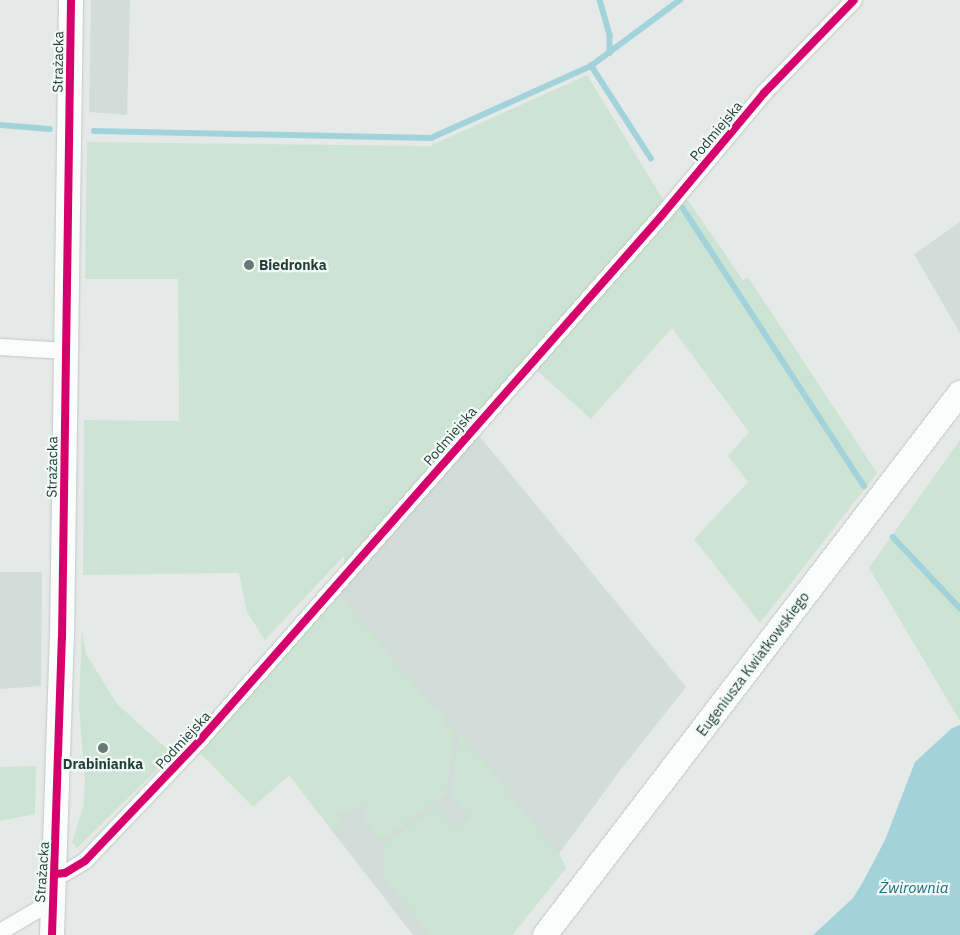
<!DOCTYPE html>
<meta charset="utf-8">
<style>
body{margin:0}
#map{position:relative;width:960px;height:935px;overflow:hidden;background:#e5eae8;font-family:"IBM Plex Sans",sans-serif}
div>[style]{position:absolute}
.built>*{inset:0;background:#d2dcd8}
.green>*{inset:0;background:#cde4d4}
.water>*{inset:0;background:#a2d3db}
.stream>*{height:5.5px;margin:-2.75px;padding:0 2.75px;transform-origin:2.75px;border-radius:2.75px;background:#a2d3db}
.roads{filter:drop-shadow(0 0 1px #c2c7c5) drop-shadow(0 0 1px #c2c7c5)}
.street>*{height:16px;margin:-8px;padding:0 8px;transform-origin:8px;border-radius:8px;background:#fbfcfc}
.secondary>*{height:24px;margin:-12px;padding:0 12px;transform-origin:12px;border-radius:12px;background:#fbfcfc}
.cycleway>*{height:8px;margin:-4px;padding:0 4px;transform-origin:4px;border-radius:4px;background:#d6006c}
.dots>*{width:14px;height:14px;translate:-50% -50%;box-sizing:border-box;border:2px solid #f3f9f6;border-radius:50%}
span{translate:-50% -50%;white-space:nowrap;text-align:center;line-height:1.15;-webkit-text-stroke:4.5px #f3f9f6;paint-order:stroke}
.street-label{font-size:14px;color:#204038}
.poi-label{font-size:14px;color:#204038;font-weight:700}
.left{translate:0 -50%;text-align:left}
.water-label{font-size:15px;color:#166d81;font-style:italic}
</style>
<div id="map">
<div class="built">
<i style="clip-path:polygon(91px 0,130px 0,127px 115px,89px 112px)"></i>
<i style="clip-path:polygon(960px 222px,960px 333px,914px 254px)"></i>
<i style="clip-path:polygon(476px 432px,686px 687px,618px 773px,559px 854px,566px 868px,512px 935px,413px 935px,289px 775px,253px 807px,337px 592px)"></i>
<i style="clip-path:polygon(0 572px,42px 572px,41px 686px,0 689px)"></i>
</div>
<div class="green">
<i style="clip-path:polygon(587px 75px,664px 201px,343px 569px,344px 556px,265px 640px,247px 612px,239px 573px,83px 575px,84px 420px,179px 421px,178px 279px,85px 279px,87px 142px,430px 146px)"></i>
<i style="clip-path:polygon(685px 196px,743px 280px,748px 277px,877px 473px,760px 623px,694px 539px,748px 482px,728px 456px,749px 432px,672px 328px,591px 419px,533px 367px)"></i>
<i style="clip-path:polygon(960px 440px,960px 721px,869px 568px)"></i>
<i style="clip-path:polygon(337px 592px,432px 706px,437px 707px,445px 717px,442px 727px,454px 728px,446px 794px,381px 840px,366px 821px,364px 806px,337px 813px,341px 828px,330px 828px,289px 775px,253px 807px,198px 751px)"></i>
<i style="clip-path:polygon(82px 630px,86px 654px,117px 704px,173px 754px,77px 848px,72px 842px,83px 808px,85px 784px,79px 705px)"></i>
<i style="clip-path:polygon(459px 732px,559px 854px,566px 868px,512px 935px,429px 935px,383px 876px,384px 844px,437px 807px,455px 829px,470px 818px,451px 792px)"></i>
<i style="clip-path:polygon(36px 766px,35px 814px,0 821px,0 767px)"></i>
</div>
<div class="water">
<i style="clip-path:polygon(960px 725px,960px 935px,813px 935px,853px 898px,864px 880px,885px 840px,915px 762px,952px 728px)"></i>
</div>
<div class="stream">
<i style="left:600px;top:0;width:37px;rotate:74deg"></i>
<i style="left:610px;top:36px;width:17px;rotate:90deg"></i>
<i style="left:0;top:125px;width:50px;rotate:4.6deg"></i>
<i style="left:94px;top:131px;width:337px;rotate:1.2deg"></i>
<i style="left:431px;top:138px;width:175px;rotate:-24.2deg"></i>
<i style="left:651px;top:159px;width:111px;rotate:-122.8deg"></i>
<i style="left:591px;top:66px;width:111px;rotate:-36.6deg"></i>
<i style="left:683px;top:208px;width:332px;rotate:56.9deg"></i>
<i style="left:893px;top:537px;width:98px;rotate:46.7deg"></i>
</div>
<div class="roads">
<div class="street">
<i style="left:0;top:347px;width:66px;rotate:3.5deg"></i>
<i style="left:55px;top:874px;width:10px;rotate:-6deg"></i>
<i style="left:65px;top:873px;width:23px;rotate:-31deg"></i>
<i style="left:85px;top:861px;width:168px;rotate:-46.4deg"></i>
<i style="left:201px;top:739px;width:699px;rotate:-48.65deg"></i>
<i style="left:663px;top:214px;width:158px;rotate:-50.1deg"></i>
<i style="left:764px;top:93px;width:129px;rotate:-45.9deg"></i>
<i style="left:0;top:932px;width:61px;rotate:-30.3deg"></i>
</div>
<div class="secondary">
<i style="left:52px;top:935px;width:297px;rotate:-88.1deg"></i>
<i style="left:62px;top:638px;width:638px;rotate:-89.19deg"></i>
<i style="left:545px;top:935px;width:683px;rotate:-52.56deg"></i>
</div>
</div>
<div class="cycleway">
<i style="left:55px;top:874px;width:10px;rotate:-6deg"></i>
<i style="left:65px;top:873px;width:23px;rotate:-31deg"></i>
<i style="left:85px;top:861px;width:168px;rotate:-46.4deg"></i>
<i style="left:201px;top:739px;width:699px;rotate:-48.65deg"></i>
<i style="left:663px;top:214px;width:158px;rotate:-50.1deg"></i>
<i style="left:764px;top:93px;width:129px;rotate:-45.9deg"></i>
<i style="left:52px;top:935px;width:297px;rotate:-88.1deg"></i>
<i style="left:62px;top:638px;width:638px;rotate:-89.19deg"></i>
</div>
<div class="dots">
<i style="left:249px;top:265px;background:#657c76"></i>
<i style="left:103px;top:748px;background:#657c76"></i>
</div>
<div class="street-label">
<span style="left:58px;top:62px;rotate:-89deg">Strażacka</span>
<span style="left:716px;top:131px;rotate:-50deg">Podmiejska</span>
<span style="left:450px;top:436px;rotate:-49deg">Podmiejska</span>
<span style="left:52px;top:467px;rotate:-89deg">Strażacka</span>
<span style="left:753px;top:664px;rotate:-53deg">Eugeniusza Kwiatkowskiego</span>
<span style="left:183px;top:740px;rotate:-47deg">Podmiejska</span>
<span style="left:42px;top:872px;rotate:-86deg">Strażacka</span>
</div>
<div class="poi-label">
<span class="left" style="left:259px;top:265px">Biedronka</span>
<span style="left:103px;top:764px">Drabinianka</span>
</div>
<div class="water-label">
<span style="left:914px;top:888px">Żwirownia</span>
</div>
</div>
